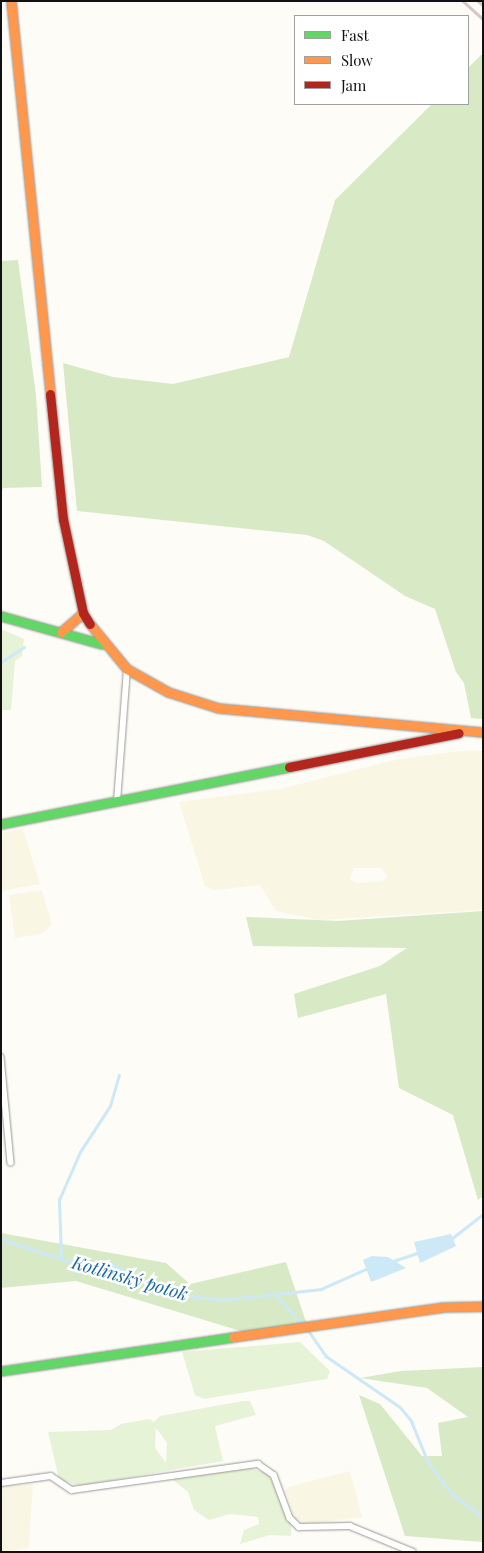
<!DOCTYPE html>
<meta charset="utf-8">
<style>
body{margin:0}
#map{position:relative;width:484px;height:1553px;overflow:hidden;background:#fdfcf7;font-family:"Playfair Display",serif}
div>[style]{position:absolute}
.farmland>*{inset:0;background:#f9f7e4}
.green>*{inset:0;background:#e7f3d7}
.forest>*{inset:0;background:#d8eac5}
.water>*{inset:0;background:#cde8f7}
.stream>*{height:2.5px;margin:-1.25px;padding:0 1.25px;transform-origin:1.25px;border-radius:1.25px;background:#cde8f7}
.roads{filter:drop-shadow(0 0 1px #979795) drop-shadow(0 0 1px #979795)}
.street>*{height:5.5px;margin:-2.75px;padding:0 2.75px;transform-origin:2.75px;border-radius:2.75px;background:#fffffe}
.fast>*{height:9px;margin:-4.5px;padding:0 4.5px;transform-origin:4.5px;border-radius:4.5px;background:#63d668}
.slow>*{height:9px;margin:-4.5px;padding:0 4.5px;transform-origin:4.5px;border-radius:4.5px;background:#ff974d}
.jam>*{height:9px;margin:-4.5px;padding:0 4.5px;transform-origin:4.5px;border-radius:4.5px;background:#b3261e}
.rail>*{height:2.5px;margin:-1.25px;padding:0 1.25px;transform-origin:1.25px;border-radius:1.25px;background:#d9c6c7}
span{translate:-50% -50%;white-space:nowrap;text-align:center;line-height:1.15;-webkit-text-stroke:5px #fff;paint-order:stroke}
.water-label{font-size:18px;color:#1768a6;font-style:italic}
.frame{position:absolute;inset:0;border:2px solid #111;pointer-events:none}
.legend{position:absolute;left:294px;top:15px;width:175px;height:90px;box-sizing:border-box;background:#fff;border:1px solid #a0a0a0;margin:0;padding:6px 9px;list-style:none;font-size:15px;color:#111}
.legend li{display:flex;align-items:center;gap:10px;height:25px}
.legend b{width:25px;border:1px solid #a0a0a0}
</style>
<div id="map">
<div class="farmland">
<i style="clip-path:polygon(evenodd,459px 751px,483px 751px,483px 910px,320px 920px,276px 911px,260px 885px,214px 890px,205px 886px,179px 802px,280px 789px,399px 759px,459px 751px,354px 868px,381px 868px,387px 876px,383px 881px,357px 883px,350px 879px,354px 868px)"></i>
<i style="clip-path:polygon(23px 829px,40px 884px,1px 891px,1px 833px)"></i>
<i style="clip-path:polygon(42px 890px,52px 925px,41px 934px,15px 938px,9px 895px)"></i>
<i style="clip-path:polygon(350px 1471px,362px 1517px,305px 1524px,295px 1518px,285px 1490px,288px 1487px)"></i>
<i style="clip-path:polygon(33px 1484px,29px 1548px,1px 1552px,1px 1487px)"></i>
</div>
<div class="green">
<i style="clip-path:polygon(1px 629px,24px 639px,22px 656px,15px 661px,11px 710px,1px 710px)"></i>
<i style="clip-path:polygon(300px 1342px,330px 1371px,327px 1379px,204px 1399px,195px 1395px,182px 1352px)"></i>
<i style="clip-path:polygon(evenodd,243px 1401px,250px 1401px,256px 1415px,215px 1426px,223px 1461px,80px 1486px,59px 1479px,48px 1432px,111px 1430px,121px 1424px,149px 1419px,154px 1422px,160px 1416px,243px 1401px,156px 1428px,167px 1443px,166px 1463px,155px 1448px,156px 1428px)"></i>
<i style="clip-path:polygon(247px 1467px,269px 1474px,291px 1526px,291px 1536px,270px 1535px,240px 1544px,244px 1530px,259px 1524px,258px 1517px,230px 1514px,209px 1520px,194px 1510px,188px 1492px,172px 1479px)"></i>
</div>
<div class="forest">
<i style="clip-path:polygon(483px 53px,483px 719px,471px 718px,464px 683px,456px 672px,435px 609px,405px 596px,324px 541px,307px 535px,77px 511px,63px 363px,113px 377px,173px 384px,289px 357px,335px 200px,432px 104px,468px 104px,468px 68px)"></i>
<i style="clip-path:polygon(18px 260px,36px 395px,42px 487px,3px 488px,1px 495px,1px 261px)"></i>
<i style="clip-path:polygon(483px 911px,483px 1196px,478px 1200px,453px 1115px,399px 1088px,386px 994px,298px 1018px,294px 994px,380px 966px,407px 948px,253px 946px,246px 917px,338px 921px)"></i>
<i style="clip-path:polygon(1px 1233px,166px 1263px,190px 1284px,286px 1262px,308px 1328px,247px 1333px,76px 1281px,1px 1288px)"></i>
<i style="clip-path:polygon(483px 1367px,483px 1542px,405px 1536px,359px 1395px,380px 1404px,422px 1456px,442px 1456px,438px 1423px,468px 1417px,427px 1388px,360px 1378px,401px 1371px)"></i>
</div>
<div class="water">
<i style="clip-path:polygon(451px 1234px,456px 1246px,420px 1263px,414px 1242px)"></i>
<i style="clip-path:polygon(372px 1256px,388px 1257px,406px 1268px,371px 1282px,363px 1260px)"></i>
<i style="clip-path:polygon(105px 1261px,109px 1261px,136px 1276px,128px 1280px,102px 1276px)"></i>
</div>
<div class="stream">
<i style="left:1px;top:662px;width:27px;rotate:-33deg"></i>
<i style="left:1px;top:1239px;width:71px;rotate:18.2deg"></i>
<i style="left:68px;top:1261px;width:39px;rotate:10deg"></i>
<i style="left:451px;top:1239px;width:41px;rotate:-38deg"></i>
<i style="left:61px;top:1258px;width:58px;rotate:-92deg"></i>
<i style="left:59px;top:1200px;width:52px;rotate:-66.4deg"></i>
<i style="left:80px;top:1152px;width:55px;rotate:-56.9deg"></i>
<i style="left:110px;top:1106px;width:32px;rotate:-74deg"></i>
<i style="left:393px;top:1261px;width:26px;rotate:-18deg"></i>
<i style="left:130px;top:1276px;width:54px;rotate:20.4deg"></i>
<i style="left:181px;top:1295px;width:41px;rotate:7deg"></i>
<i style="left:222px;top:1300px;width:100px;rotate:-6.3deg"></i>
<i style="left:321px;top:1289px;width:49px;rotate:-24deg"></i>
<i style="left:275px;top:1294px;width:40px;rotate:48deg"></i>
<i style="left:308px;top:1330px;width:32px;rotate:55deg"></i>
<i style="left:326px;top:1356px;width:90px;rotate:34.6deg"></i>
<i style="left:400px;top:1407px;width:17px;rotate:50deg"></i>
<i style="left:411px;top:1420px;width:48px;rotate:67.8deg"></i>
<i style="left:429px;top:1464px;width:39px;rotate:52deg"></i>
<i style="left:453px;top:1495px;width:38px;rotate:37deg"></i>
</div>
<div class="roads">
<div class="street">
<i style="left:117px;top:802px;width:133px;rotate:-85.7deg"></i>
<i style="left:1px;top:1057px;width:106px;rotate:84.6deg"></i>
<i style="left:1px;top:1483px;width:50px;rotate:-8deg"></i>
<i style="left:51px;top:1476px;width:25px;rotate:34deg"></i>
<i style="left:72px;top:1490px;width:188px;rotate:-8deg"></i>
<i style="left:258px;top:1464px;width:19px;rotate:35deg"></i>
<i style="left:274px;top:1475px;width:46px;rotate:69.6deg"></i>
<i style="left:290px;top:1518px;width:13px;rotate:45deg"></i>
<i style="left:299px;top:1527px;width:51px;rotate:-1.1deg"></i>
<i style="left:350px;top:1526px;width:68px;rotate:22.4deg"></i>
</div>
<div class="fast">
<i style="left:1px;top:616px;width:105px;rotate:15.5deg"></i>
<i style="left:1px;top:824px;width:294px;rotate:-11.2deg"></i>
<i style="left:1px;top:1371px;width:234px;rotate:-8.3deg"></i>
</div>
<div class="slow">
<i style="left:11px;top:1px;width:395px;rotate:84.3deg"></i>
<i style="left:90px;top:624px;width:58px;rotate:50.6deg"></i>
<i style="left:127px;top:669px;width:47px;rotate:29.3deg"></i>
<i style="left:168px;top:692px;width:52px;rotate:17.7deg"></i>
<i style="left:218px;top:708px;width:266px;rotate:5.2deg"></i>
<i style="left:61px;top:632px;width:29px;rotate:-41deg"></i>
<i style="left:233px;top:1337px;width:213px;rotate:-8.1deg"></i>
<i style="left:444px;top:1307px;width:39px;rotate:-1deg"></i>
</div>
<div class="jam">
<i style="left:50px;top:394px;width:126px;rotate:84.1deg"></i>
<i style="left:63px;top:519px;width:96px;rotate:78deg"></i>
<i style="left:83px;top:613px;width:13px;rotate:58deg"></i>
<i style="left:289px;top:767px;width:173px;rotate:-11.3deg"></i>
</div>
</div>
<div class="rail">
<i style="left:463px;top:1px;width:27px;rotate:42deg"></i>
<i style="left:478px;top:1px;width:6px;rotate:39deg"></i>
</div>
<div class="water-label">
<span style="left:130px;top:1278px;rotate:16deg">Kotlinský potok</span>
</div>
<div class="frame"></div>
<ul class="legend">
<li><b style="height:6px;background:#63d668"></b>Fast</li>
<li><b style="height:6px;background:#ff974d"></b>Slow</li>
<li><b style="height:6px;background:#b3261e"></b>Jam</li>
</ul>
</div>
